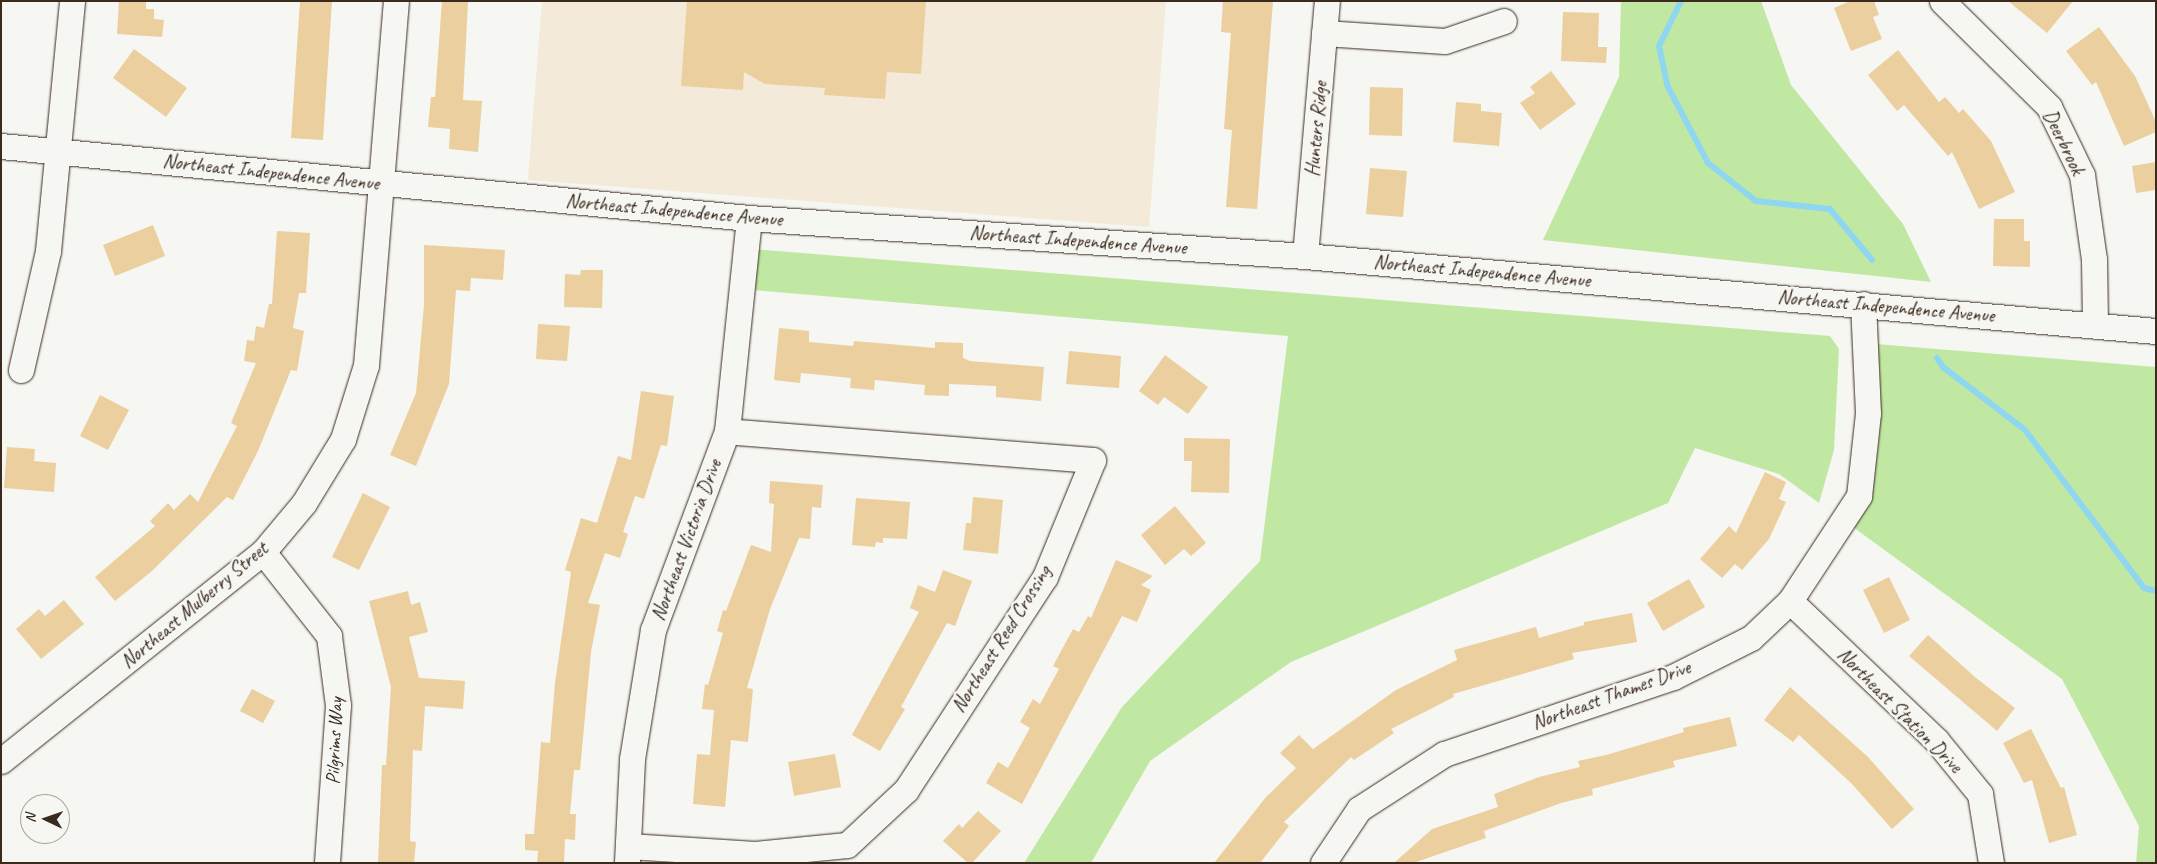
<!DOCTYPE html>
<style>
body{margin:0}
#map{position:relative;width:2157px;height:864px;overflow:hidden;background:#f6f6f2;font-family:Caveat,sans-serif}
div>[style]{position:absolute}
.built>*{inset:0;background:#f3ead9}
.green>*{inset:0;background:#c1e8a3}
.stream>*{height:6px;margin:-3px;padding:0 3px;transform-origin:3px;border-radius:3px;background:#8fd6f0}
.building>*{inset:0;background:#ebcf9f}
.roads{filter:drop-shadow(0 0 1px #3b2a1e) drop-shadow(0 0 1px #3b2a1e)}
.minor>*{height:25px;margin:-12.5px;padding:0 12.5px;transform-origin:12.5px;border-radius:12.5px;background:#f6f6f2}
span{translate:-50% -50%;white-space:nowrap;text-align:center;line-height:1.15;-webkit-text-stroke:5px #f6f6f2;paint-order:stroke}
.street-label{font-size:20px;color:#3b2a1e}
.frame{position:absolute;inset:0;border:2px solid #3b2a1e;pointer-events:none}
.north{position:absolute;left:20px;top:794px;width:50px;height:50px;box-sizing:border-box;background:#f6f6f2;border:1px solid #aba49d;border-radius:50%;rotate:273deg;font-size:14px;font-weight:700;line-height:20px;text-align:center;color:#3b2a1e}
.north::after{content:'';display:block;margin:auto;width:18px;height:22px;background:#3b2a1e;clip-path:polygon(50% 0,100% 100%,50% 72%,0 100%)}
</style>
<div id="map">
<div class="built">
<i style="clip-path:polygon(542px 1px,1166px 1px,1149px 227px,528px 180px)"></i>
</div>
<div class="green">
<i style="clip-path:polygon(1621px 1px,1761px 1px,1791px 85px,1903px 224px,1931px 282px,1543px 240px,1619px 77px)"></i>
<i style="clip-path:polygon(752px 249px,1830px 336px,1839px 349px,1834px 450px,1819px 503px,1779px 474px,1695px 448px,1668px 503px,1291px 662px,1150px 761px,1091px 863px,1024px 863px,1122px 707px,1260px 561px,1288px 336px,741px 289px)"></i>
<i style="clip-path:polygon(1876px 344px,2156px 367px,2156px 863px,2136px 863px,2139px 826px,2062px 679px,1846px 522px)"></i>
</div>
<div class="stream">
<i style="left:1681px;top:1px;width:50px;rotate:116.1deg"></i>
<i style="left:1659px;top:46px;width:40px;rotate:78deg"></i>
<i style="left:1667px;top:85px;width:88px;rotate:62.3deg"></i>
<i style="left:1708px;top:163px;width:61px;rotate:38.4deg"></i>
<i style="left:1756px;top:201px;width:74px;rotate:6.2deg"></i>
<i style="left:1830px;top:209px;width:66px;rotate:50.5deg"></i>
<i style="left:1937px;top:358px;width:11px;rotate:56deg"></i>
<i style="left:1943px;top:367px;width:103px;rotate:37.5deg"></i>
<i style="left:2025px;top:430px;width:198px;rotate:53deg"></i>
<i style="left:2144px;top:588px;width:12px;rotate:14deg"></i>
</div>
<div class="building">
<i style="clip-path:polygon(119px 1px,146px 1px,146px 9px,154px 9px,154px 19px,164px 20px,162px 37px,117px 34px)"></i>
<i style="clip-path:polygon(300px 1px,332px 1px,323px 140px,291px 138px)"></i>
<i style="clip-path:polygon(442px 1px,468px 1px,463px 100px,482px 101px,478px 152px,449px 149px,450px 129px,428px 127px,431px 97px,435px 97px)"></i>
<i style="clip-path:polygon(687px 1px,926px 1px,921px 74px,887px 72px,885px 99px,824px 95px,825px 88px,765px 84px,744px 72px,743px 90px,681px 86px)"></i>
<i style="clip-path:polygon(1223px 1px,1273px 1px,1257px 209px,1226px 207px,1232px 130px,1224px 129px,1231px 33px,1221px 32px)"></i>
<i style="clip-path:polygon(1850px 1px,1874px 1px,1879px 15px,1873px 17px,1882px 39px,1851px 51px,1834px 8px)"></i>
<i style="clip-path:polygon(2008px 1px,2073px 1px,2047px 33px)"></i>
<i style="clip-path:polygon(1563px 12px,1599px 13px,1598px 47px,1607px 47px,1606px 63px,1561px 61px)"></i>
<i style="clip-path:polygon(2099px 27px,2135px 76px,2156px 122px,2156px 132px,2124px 146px,2096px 82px,2092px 85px,2066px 51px)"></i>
<i style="clip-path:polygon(134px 49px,187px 88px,166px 117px,113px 78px)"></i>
<i style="clip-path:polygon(1898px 50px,1939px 102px,1945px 97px,1959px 113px,1963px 109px,1991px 141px,2015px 192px,1979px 209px,1952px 152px,1948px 156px,1904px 105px,1897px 111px,1868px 75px)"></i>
<i style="clip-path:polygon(1551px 71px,1576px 104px,1540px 130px,1520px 103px,1535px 93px,1530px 87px)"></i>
<i style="clip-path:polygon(1370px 87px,1403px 88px,1402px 136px,1369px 135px)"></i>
<i style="clip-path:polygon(1456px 102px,1481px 104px,1481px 111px,1502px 113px,1499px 146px,1453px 142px)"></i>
<i style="clip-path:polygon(2156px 162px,2156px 190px,2136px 193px,2132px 166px)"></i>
<i style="clip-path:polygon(1370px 168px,1407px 171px,1403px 217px,1366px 214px)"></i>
<i style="clip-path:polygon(1994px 219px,2024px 219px,2024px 241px,2030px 241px,2030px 267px,1993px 266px)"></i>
<i style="clip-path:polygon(153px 225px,165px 256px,115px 276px,103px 245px)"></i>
<i style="clip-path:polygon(277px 231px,310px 233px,306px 293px,299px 293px,293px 328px,304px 331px,297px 371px,291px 370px,258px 451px,233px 500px,227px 497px,152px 571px,115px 601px,95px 577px,155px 526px,150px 521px,168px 503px,174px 510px,190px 494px,198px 502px,237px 426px,231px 423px,256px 363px,244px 361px,247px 340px,254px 341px,256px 326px,264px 328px,269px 304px,272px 304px)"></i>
<i style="clip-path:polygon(424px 245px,505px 250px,503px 280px,471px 278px,470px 291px,456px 290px,449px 384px,416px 466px,390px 455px,416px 393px,424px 305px)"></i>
<i style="clip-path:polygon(581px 270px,603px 270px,602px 308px,564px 307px,565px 274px,580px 275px)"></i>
<i style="clip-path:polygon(538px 324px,570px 326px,567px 361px,536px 359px)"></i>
<i style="clip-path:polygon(779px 328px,809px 331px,809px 342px,853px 346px,854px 341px,935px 348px,935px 342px,963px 343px,963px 358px,970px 361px,1044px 367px,1041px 401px,996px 397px,996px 386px,949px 384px,949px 396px,924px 395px,925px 385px,875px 380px,874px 390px,850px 388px,851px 378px,801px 373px,800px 383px,774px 380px)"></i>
<i style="clip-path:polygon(1069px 351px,1121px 356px,1119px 388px,1066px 384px)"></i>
<i style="clip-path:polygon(1165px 355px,1208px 387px,1188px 414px,1164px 397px,1158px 405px,1139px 391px)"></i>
<i style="clip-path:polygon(641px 391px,674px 396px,667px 446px,661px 445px,644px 499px,635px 496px,623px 532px,628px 534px,620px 558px,605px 553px,588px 603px,600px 605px,591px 652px,580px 770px,574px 770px,570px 814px,576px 814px,575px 840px,565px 839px,564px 863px,537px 863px,538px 851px,525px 850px,525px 834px,534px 834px,541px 742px,550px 743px,555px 683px,571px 572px,565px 570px,581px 518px,597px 523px,618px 456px,631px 460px)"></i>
<i style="clip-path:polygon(100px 395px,129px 410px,108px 450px,80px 436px)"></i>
<i style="clip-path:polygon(1184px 438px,1230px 439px,1229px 493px,1191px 492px,1192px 461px,1184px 461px)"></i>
<i style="clip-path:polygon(7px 447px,35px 449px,34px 461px,56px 463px,54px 492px,4px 488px)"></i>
<i style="clip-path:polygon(1765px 472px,1786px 482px,1779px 499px,1786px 502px,1769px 539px,1742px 570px,1735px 564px,1722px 578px,1700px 559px,1729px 526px,1736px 533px)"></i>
<i style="clip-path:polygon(770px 481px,823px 485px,821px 508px,812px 507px,810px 539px,799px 538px,770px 609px,747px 688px,753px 689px,748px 742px,731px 740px,725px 807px,693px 804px,697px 754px,710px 755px,714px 710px,702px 709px,705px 684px,708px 685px,723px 633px,717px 631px,723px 610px,726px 611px,751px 545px,771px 552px,774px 504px,769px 503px)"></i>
<i style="clip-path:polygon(363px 493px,390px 507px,359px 570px,332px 557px)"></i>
<i style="clip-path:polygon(973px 497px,1003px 500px,998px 554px,963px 550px,966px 523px,971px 523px)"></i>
<i style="clip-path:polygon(856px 498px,910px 502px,907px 539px,883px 538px,883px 543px,876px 542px,875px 547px,852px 545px)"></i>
<i style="clip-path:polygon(1175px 506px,1206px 543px,1191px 556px,1184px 549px,1165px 565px,1141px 535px)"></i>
<i style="clip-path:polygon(1116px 560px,1153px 576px,1141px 585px,1151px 590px,1137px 622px,1122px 616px,1022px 804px,986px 783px,998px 762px,1008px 768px,1030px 728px,1020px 722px,1033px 699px,1040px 704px,1059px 669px,1053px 666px,1073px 629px,1079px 632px,1088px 616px,1091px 618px)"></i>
<i style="clip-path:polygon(943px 570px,972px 581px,955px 626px,947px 623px,901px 707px,905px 709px,880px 751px,852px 735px,919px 612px,910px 608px,918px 585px,935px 592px)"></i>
<i style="clip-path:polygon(1889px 577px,1910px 620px,1884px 633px,1863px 590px)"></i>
<i style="clip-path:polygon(1689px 579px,1705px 607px,1663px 631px,1647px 603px)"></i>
<i style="clip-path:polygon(408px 591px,411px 605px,420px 602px,428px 632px,409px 637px,419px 678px,465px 681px,463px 709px,425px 706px,422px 751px,413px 750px,410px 841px,416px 842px,414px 863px,378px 863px,382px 765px,386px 765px,391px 687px,369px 601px)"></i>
<i style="clip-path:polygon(64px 600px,84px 624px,41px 659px,16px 629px,39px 609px,45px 616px)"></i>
<i style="clip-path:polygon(1632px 613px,1637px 642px,1572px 653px,1574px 659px,1453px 694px,1454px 697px,1391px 729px,1394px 733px,1354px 760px,1351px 757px,1284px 822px,1289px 826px,1260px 863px,1214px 863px,1266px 797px,1296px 768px,1280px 753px,1299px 735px,1313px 749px,1396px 690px,1457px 660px,1454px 650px,1536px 627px,1539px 638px,1584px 625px,1584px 622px)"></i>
<i style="clip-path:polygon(1928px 635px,1976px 678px,2015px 708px,1997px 731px,1909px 656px)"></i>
<i style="clip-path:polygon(1790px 687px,1868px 757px,1914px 809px,1892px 829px,1852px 784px,1799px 735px,1793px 742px,1764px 720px)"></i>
<i style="clip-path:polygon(252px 689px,275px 701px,263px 723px,240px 711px)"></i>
<i style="clip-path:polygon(1730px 717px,1737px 746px,1673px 761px,1675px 767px,1592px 789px,1593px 795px,1561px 803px,1484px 831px,1486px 838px,1413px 863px,1394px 863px,1432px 829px,1498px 807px,1494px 794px,1539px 777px,1580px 767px,1578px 761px,1606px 755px,1684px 732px,1683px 728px)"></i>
<i style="clip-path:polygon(2031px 729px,2061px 788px,2064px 787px,2077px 835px,2049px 843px,2032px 780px,2024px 783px,2003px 743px)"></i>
<i style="clip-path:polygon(835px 754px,841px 787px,794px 796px,788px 762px)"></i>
<i style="clip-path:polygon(978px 811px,1001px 831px,972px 863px,968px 863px,943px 841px,959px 824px,962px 828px)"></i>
</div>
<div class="roads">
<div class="minor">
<i style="left:1942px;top:1px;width:151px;rotate:44.7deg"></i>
<i style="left:2049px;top:107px;width:76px;rotate:64.1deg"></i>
<i style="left:2082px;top:175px;width:85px;rotate:81.9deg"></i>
<i style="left:2094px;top:259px;width:66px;rotate:89.1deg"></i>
<i style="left:1324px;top:33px;width:121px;rotate:3.8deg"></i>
<i style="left:1445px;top:41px;width:62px;rotate:-18.7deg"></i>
<i style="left:1px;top:146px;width:751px;rotate:5.5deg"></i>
<i style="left:749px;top:218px;width:557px;rotate:3.91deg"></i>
<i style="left:1305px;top:256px;width:854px;rotate:5.04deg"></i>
<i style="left:1305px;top:256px;width:256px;rotate:-85.1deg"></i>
<i style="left:21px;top:370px;width:122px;rotate:-77.2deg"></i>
<i style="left:48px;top:251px;width:251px;rotate:-84.5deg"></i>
<i style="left:263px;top:552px;width:107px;rotate:51.8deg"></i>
<i style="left:329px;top:636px;width:70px;rotate:82.6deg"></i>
<i style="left:338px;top:705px;width:158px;rotate:94deg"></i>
<i style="left:1790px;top:601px;width:202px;rotate:43.6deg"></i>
<i style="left:1936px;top:740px;width:70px;rotate:50.8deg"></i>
<i style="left:1980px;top:794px;width:70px;rotate:80.9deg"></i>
<i style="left:1px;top:761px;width:335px;rotate:-38.6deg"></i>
<i style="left:263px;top:552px;width:64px;rotate:-50.1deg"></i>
<i style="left:304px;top:503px;width:75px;rotate:-58.6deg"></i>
<i style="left:343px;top:439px;width:77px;rotate:-72.7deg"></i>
<i style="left:366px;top:365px;width:365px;rotate:-85.3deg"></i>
<i style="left:628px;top:846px;width:127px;rotate:3.6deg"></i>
<i style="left:755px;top:854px;width:92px;rotate:-5.6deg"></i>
<i style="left:847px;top:845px;width:81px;rotate:-43deg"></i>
<i style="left:906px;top:790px;width:254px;rotate:-56.9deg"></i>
<i style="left:1045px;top:577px;width:126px;rotate:-67.7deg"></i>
<i style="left:1093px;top:460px;width:367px;rotate:-175.5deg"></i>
<i style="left:627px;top:862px;width:103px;rotate:-87.2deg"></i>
<i style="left:632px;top:759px;width:131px;rotate:-80.8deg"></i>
<i style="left:653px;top:630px;width:212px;rotate:-69.6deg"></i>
<i style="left:727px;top:431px;width:214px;rotate:-84.1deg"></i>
<i style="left:1323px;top:863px;width:65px;rotate:-56.3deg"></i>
<i style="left:1359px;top:809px;width:101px;rotate:-32.9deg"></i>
<i style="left:1444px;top:754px;width:242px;rotate:-18.6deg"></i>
<i style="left:1673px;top:677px;width:87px;rotate:-26.6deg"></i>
<i style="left:1751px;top:638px;width:54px;rotate:-43.5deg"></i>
<i style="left:1790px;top:601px;width:126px;rotate:-56.7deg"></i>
<i style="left:1859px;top:496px;width:83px;rotate:-83.8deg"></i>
<i style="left:1868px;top:413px;width:109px;rotate:-92.6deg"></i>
</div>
</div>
<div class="street-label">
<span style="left:1316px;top:129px;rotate:-85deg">Hunters Ridge</span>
<span style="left:2064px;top:142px;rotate:64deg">Deerbrook</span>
<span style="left:271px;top:172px;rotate:6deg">Northeast Independence Avenue</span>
<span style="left:674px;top:210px;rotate:5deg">Northeast Independence Avenue</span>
<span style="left:1078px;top:240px;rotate:4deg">Northeast Independence Avenue</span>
<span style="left:1482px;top:271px;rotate:5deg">Northeast Independence Avenue</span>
<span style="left:1886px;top:306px;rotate:5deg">Northeast Independence Avenue</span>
<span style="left:686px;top:540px;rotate:-70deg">Northeast Victoria Drive</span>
<span style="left:194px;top:605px;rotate:-40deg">Northeast Mulberry Street</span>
<span style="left:1001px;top:639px;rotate:-58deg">Northeast Reed Crossing</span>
<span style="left:1611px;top:695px;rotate:-20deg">Northeast Thames Drive</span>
<span style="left:1900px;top:710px;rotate:45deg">Northeast Station Drive</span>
<span style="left:334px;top:741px;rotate:-88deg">Pilgrims Way</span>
</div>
<div class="frame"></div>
<div class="north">N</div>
</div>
